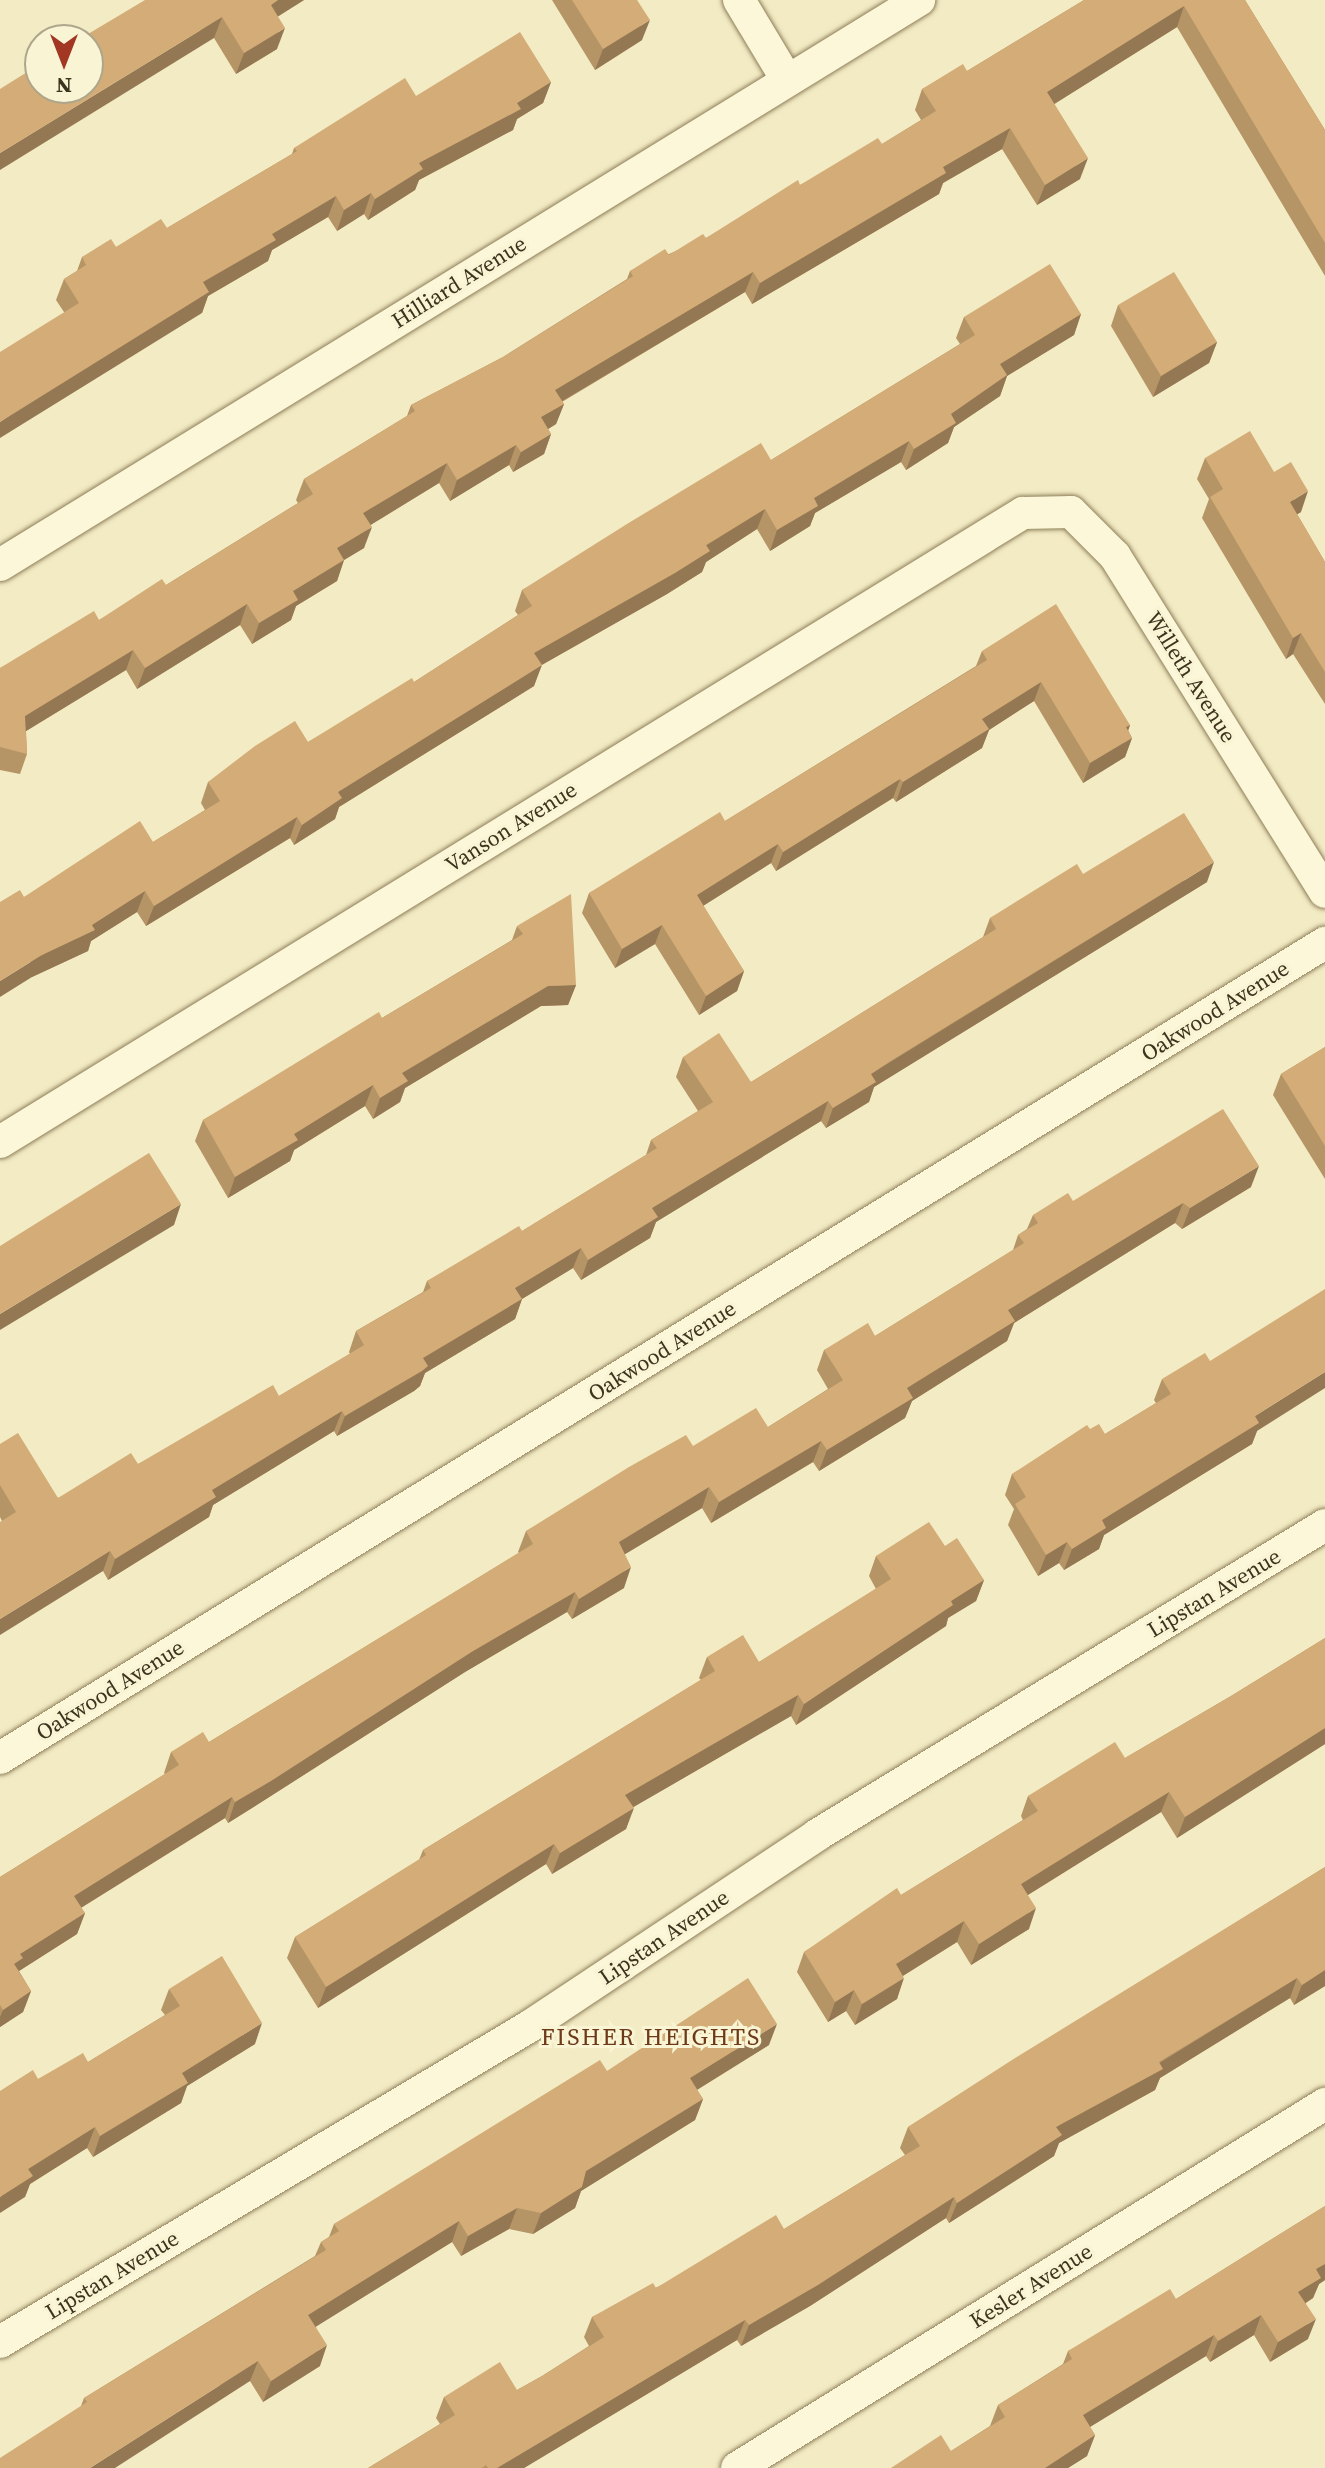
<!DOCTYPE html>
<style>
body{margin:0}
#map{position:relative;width:1325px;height:2468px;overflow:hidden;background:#f2ebc4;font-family:"Source Serif 4",serif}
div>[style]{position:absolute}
.roads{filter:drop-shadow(0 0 2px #8e7e59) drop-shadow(0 0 2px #8e7e59)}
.street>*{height:32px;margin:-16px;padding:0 16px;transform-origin:16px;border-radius:16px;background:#fbf7d8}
.wall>*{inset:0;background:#b59466}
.shaded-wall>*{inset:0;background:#947853}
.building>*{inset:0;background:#d3ac77}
span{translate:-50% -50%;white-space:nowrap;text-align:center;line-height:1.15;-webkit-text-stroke:6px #f8f4d4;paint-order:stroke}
.street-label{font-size:22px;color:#3d321e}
.neighbourhood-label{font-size:24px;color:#6d3919;letter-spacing:2px}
.north{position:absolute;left:24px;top:24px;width:80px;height:80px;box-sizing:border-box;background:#f8f4d4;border:2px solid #ada68b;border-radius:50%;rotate:180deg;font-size:22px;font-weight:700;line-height:32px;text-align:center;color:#3d321e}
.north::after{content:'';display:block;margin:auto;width:28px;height:36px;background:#a23723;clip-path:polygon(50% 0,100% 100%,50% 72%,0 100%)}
</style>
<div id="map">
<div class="roads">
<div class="street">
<i style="left:739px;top:0;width:93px;rotate:59deg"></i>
<i style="left:0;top:565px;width:1079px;rotate:-31.58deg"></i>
<i style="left:0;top:1142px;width:1201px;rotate:-31.59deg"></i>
<i style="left:1023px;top:513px;width:48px;rotate:-1.2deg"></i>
<i style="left:1071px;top:512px;width:62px;rotate:45deg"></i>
<i style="left:1115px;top:556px;width:396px;rotate:58deg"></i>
<i style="left:0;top:1758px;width:1556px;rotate:-31.6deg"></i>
<i style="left:0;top:2342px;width:617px;rotate:-30.8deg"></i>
<i style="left:530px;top:2026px;width:345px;rotate:-33.6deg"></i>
<i style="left:817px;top:1835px;width:595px;rotate:-31.39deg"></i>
<i style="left:737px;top:2468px;width:692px;rotate:-31.76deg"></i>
</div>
</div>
<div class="wall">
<i style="clip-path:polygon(145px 0,304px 0,278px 16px,277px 49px,236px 74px,214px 38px)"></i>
<i style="clip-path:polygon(552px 0,637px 0,642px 40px,595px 70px)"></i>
<i style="clip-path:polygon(1084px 0,1245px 0,1325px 130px,1325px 276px,1177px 27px,1054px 104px,1080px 179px,1037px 205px,1002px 149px,943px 183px,939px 194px,752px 304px,745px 292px,562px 402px,564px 404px,556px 424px,548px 429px,551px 434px,544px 454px,513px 472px,509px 465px,450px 501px,439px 483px,370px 525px,364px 548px,344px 560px,337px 581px,296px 606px,291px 620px,252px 644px,240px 625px,137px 689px,126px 670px,26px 731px,27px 754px,20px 774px,0 770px,0 668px,99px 620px,166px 585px,298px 503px,296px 500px,304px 479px,407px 416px,411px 405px,503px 357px,627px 279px,630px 271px,706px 238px,800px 185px,882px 144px,921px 120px,915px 110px,922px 89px,967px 71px)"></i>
<i style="clip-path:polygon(551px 82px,543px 103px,517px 119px,513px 130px,419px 180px,415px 190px,368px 220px,364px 214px,337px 231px,328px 217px,272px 250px,268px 261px,208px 296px,202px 313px,64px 312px,56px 300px,64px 279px,77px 271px,82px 257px,116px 247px,167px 228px,292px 154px,294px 148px,416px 96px)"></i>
<i style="clip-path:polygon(1118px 305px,1217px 342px,1209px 363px,1153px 397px,1111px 326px)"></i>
<i style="clip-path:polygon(1081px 314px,1074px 335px,1007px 376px,1000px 396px,954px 427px,948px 443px,906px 470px,901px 462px,815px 513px,810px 526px,770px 551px,757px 529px,706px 562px,702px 572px,667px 594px,541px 665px,534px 686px,339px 807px,335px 819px,294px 845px,290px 838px,146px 926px,137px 912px,91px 941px,88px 951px,32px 977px,24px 897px,153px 842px,205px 810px,201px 803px,208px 782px,308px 742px,414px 682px,518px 615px,515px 611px,522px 590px,771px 460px,960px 344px,956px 338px,964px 317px)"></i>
<i style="clip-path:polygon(1205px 458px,1274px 472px,1301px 512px,1297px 514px,1325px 562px,1325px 704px,1293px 654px,1286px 659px,1202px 518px,1209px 499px,1197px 479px)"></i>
<i style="clip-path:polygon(982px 651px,1130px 725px,1128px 730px,1132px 738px,1125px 757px,1083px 783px,1034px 701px,989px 730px,982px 748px,896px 802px,893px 798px,776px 871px,771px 863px,703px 906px,744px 971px,737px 991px,699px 1015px,655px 944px,615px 968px,582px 913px,589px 893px,725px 821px,976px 666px)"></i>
<i style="clip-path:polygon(1083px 874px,1207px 882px,882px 1082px,874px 1087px,869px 1102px,826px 1128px,821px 1121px,656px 1222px,650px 1238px,581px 1280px,573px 1268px,522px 1299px,515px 1319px,425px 1373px,420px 1386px,414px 1391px,337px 1436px,334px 1431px,213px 1505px,209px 1517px,108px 1580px,103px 1571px,2px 1521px,0 1517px,0 1444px,58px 1498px,138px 1464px,279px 1396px,350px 1354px,349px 1352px,356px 1331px,423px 1292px,427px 1281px,522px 1231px,646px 1155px,651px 1140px,698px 1111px,676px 1077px,683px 1057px,751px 1082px,983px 937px,990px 918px)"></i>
<i style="clip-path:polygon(517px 926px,576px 985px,568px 1005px,541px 1006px,405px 1088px,400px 1102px,373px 1119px,365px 1106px,294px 1150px,290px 1161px,228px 1198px,195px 1141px,203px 1120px,382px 1018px,512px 940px)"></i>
<i style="clip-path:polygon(1325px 1047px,1325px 1179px,1273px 1095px,1281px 1074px)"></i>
<i style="clip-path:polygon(1251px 1187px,1182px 1229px,1175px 1223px,1014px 1323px,1007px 1341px,912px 1401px,905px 1418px,819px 1471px,813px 1462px,711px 1523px,702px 1508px,625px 1554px,624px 1588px,572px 1619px,567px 1612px,465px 1672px,263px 1801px,228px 1823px,225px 1818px,81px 1908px,85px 1913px,77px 1934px,19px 1971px,31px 1991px,23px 2012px,0 2027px,0 1877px,165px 1774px,164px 1773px,171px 1752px,209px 1742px,519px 1553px,518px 1552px,526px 1531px,693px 1446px,768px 1427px,828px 1389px,817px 1370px,824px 1350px,875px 1336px,1013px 1250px,1018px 1235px,1027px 1229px,1033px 1215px,1073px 1201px)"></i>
<i style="clip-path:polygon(1162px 1379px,1257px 1431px,1252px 1444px,1104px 1535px,1099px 1549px,1064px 1570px,1059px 1563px,1038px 1576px,1008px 1525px,1014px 1509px,1005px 1495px,1012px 1474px,1090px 1429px,1105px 1434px,1156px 1403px,1154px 1400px)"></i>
<i style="clip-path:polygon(945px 1546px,984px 1580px,976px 1601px,948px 1618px,946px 1626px,796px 1725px,791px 1716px,633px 1807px,626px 1829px,552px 1874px,546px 1864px,318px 2008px,287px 1958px,295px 1937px,419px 1860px,423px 1850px,701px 1680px,699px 1678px,707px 1657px,759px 1662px,876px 1589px,869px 1576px,876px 1556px)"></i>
<i style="clip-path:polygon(1325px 1638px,1325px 1744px,1177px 1838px,1161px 1812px,1028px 1895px,1029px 1929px,971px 1965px,957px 1942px,903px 1976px,897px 1999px,855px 2025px,846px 2011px,828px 2022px,797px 1972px,804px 1952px,901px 1895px,1023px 1820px,1021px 1816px,1028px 1796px,1125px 1758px,1231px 1696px)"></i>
<i style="clip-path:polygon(1325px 1867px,1325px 1986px,1294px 2005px,1290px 1998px,1160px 2078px,1155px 2090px,1059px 2143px,1054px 2156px,949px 2223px,946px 2218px,810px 2306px,741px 2346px,737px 2340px,524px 2468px,368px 2468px,440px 2424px,436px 2418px,444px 2397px,517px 2390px,542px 2376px,589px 2346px,584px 2337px,592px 2317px,784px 2229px,905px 2155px,900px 2148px,908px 2127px)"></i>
<i style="clip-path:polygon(169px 1989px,255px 2044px,187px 2086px,181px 2103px,93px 2157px,87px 2148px,30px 2184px,25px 2197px,38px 2079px,88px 2062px,165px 2015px,161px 2010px)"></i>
<i style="clip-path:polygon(769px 2045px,697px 2090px,703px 2099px,695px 2120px,581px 2191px,575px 2208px,533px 2234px,509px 2229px,461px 2256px,452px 2242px,316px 2326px,320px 2366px,263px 2402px,250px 2381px,81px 2406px,84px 2398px,315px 2256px,321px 2242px,329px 2237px,334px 2224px,607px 2071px)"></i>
<i style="clip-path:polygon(1325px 2206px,1325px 2280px,1319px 2284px,1313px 2298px,1306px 2303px,1308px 2339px,1270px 2362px,1254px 2335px,1210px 2362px,1206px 2356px,1090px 2427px,1095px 2435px,1087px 2456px,1068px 2468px,891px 2468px,951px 2451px,990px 2426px,998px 2405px,1063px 2364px,1068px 2351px,1176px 2299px)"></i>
</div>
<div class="shaded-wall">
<i style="clip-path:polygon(278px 0,304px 0,263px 26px,271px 5px)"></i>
<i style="clip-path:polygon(1184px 6px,1177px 27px,1040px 113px,1047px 92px)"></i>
<i style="clip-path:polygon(222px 17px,214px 38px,0 170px,0 153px)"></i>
<i style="clip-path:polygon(650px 20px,642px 40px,595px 70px,603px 49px)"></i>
<i style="clip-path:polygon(285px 28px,277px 49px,236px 74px,244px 53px)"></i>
<i style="clip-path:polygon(551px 82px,543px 103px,517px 119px,513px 130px,419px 180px,415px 190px,368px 220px,375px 199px,419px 163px)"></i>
<i style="clip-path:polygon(1010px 128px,1002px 149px,943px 183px,939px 194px,752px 304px,760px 283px,943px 167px)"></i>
<i style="clip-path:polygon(1088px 158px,1080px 179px,1037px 205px,1045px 185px)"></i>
<i style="clip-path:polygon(371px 193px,364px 214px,337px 231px,344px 210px)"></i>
<i style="clip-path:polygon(336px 196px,328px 217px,272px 250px,268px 261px,208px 296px,202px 313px,0 438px,0 422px,272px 234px)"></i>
<i style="clip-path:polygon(753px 272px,745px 292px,547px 410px,555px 390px)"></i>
<i style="clip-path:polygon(1081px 314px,1074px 335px,1007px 376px,1000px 396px,954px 427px,948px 443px,906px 470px,914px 449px,1000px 364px)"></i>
<i style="clip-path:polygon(1217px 342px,1209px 363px,1153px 397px,1161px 376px)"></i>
<i style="clip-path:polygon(564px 404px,556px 424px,534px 438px,541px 417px)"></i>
<i style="clip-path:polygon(551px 434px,544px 454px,513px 472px,521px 452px)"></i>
<i style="clip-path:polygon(909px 441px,901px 462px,815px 513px,810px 526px,770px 551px,777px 530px,814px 498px)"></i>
<i style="clip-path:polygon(516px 445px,509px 465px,450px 501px,457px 480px)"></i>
<i style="clip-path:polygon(447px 463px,439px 483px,356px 534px,363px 513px)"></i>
<i style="clip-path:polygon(1308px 491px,1301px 512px,1283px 523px,1290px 502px)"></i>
<i style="clip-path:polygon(765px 509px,757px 529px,706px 562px,702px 572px,667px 594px,526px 674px,534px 653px)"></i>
<i style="clip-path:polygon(372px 527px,364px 548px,329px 569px,337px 548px)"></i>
<i style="clip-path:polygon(344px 560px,337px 581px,296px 606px,291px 620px,252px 644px,259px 623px,293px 591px)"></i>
<i style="clip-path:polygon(247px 604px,240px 625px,137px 689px,145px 668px)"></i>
<i style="clip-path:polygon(1301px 633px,1293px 654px,1286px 659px,1293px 638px)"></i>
<i style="clip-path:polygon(133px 650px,126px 670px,18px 736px,25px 716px)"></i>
<i style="clip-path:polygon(542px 665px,534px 686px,339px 807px,335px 819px,294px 845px,302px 825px,338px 792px)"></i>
<i style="clip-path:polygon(1041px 682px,1034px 701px,989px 730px,982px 748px,896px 802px,903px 782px,982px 719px)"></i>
<i style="clip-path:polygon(1130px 725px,1124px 743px,1132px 738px,1125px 757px,1083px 783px,1090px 763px,1126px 727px)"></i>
<i style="clip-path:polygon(900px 779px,893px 798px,776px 871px,783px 852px)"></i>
<i style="clip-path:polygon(297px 817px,290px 838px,146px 926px,154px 906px)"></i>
<i style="clip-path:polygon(778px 844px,771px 863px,690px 914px,697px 895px)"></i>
<i style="clip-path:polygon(1214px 862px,1207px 882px,874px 1087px,869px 1102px,826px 1128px,833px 1108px,871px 1074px)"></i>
<i style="clip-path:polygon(145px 891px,137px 912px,91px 941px,88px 951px,32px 977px,0 997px,0 981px)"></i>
<i style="clip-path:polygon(662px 925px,655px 944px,615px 968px,622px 949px)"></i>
<i style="clip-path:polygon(744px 971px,737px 991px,699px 1015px,706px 996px)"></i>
<i style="clip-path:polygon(576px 985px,568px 1005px,541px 1006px,405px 1088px,400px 1102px,373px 1119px,380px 1098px,402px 1073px,548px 986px)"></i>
<i style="clip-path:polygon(373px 1085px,365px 1106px,294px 1150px,290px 1161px,228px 1198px,235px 1177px,294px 1134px)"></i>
<i style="clip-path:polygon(828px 1101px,821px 1121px,656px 1222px,650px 1238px,581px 1280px,588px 1260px,652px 1208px)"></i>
<i style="clip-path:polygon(1259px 1166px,1251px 1187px,1182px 1229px,1190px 1208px)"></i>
<i style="clip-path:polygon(1183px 1203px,1175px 1223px,1014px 1323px,1007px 1341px,912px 1401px,905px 1418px,819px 1471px,827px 1450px,1008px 1310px)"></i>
<i style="clip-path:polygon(181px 1204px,174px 1225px,0 1330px,0 1314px)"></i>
<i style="clip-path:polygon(581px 1248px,573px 1268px,522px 1299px,515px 1319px,425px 1373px,420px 1386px,414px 1391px,337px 1436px,345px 1416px,515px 1288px)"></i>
<i style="clip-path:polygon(1325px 1372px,1325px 1388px,1257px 1431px,1252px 1444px,1104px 1535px,1099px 1549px,1064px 1570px,1072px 1549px,1102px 1520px,1255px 1416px)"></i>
<i style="clip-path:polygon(342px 1411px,334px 1431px,213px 1505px,209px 1517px,108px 1580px,115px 1559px,212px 1490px)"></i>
<i style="clip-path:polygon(821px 1441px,813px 1462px,711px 1523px,719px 1502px)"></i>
<i style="clip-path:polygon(709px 1487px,702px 1508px,612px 1562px,619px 1542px)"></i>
<i style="clip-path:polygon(1067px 1542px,1059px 1563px,1038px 1576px,1046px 1555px)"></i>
<i style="clip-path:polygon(110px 1551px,103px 1571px,0 1635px,0 1619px)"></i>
<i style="clip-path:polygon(631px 1567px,624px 1588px,572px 1619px,579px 1599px)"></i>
<i style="clip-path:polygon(984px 1580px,976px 1601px,948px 1618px,946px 1626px,796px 1725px,804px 1704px,951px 1601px)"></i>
<i style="clip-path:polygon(575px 1592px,567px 1612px,465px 1672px,263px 1801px,228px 1823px,235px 1802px,473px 1651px)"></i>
<i style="clip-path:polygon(798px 1695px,791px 1716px,618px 1816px,625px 1795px)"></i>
<i style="clip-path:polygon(1325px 1728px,1325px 1744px,1177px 1838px,1185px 1817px)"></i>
<i style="clip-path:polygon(1169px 1792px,1161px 1812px,1013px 1904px,1021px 1884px)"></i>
<i style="clip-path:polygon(232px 1797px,225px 1818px,66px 1917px,74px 1896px)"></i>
<i style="clip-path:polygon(634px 1808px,626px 1829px,552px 1874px,560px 1853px)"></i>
<i style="clip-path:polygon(554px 1844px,546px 1864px,318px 2008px,326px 1987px)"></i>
<i style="clip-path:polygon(1036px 1908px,1029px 1929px,971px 1965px,979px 1944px)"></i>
<i style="clip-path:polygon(85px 1913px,77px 1934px,19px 1971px,14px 1964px,20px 1954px)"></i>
<i style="clip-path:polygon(964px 1921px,957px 1942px,888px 1985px,896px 1964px)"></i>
<i style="clip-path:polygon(1325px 1970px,1325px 1986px,1294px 2005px,1302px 1985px)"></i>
<i style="clip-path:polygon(904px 1978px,897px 1999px,855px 2025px,862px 2004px)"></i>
<i style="clip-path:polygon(1297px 1978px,1290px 1998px,1160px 2078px,1155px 2090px,1059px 2143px,1054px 2156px,949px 2223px,957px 2203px,1056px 2127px)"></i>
<i style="clip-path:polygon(854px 1990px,846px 2011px,828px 2022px,835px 2002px)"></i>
<i style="clip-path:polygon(31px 1991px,23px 2012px,0 2027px,0 2017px,3px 2010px)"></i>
<i style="clip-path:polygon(262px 2023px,255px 2044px,187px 2086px,181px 2103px,93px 2157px,100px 2136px,182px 2073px)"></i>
<i style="clip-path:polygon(777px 2024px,769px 2045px,682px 2099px,690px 2078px)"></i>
<i style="clip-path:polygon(703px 2099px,695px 2120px,581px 2191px,575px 2208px,533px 2234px,541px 2213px,586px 2171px)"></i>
<i style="clip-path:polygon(95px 2127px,87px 2148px,30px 2184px,25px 2197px,0 2213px,0 2197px,28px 2169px)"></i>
<i style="clip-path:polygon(954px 2197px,946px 2218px,810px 2306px,741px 2346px,749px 2325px)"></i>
<i style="clip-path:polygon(517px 2208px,509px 2229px,461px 2256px,468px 2236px)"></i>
<i style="clip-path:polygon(459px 2221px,452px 2242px,301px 2336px,308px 2315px)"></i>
<i style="clip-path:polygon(1325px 2264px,1325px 2280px,1319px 2284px,1313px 2298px,1291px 2312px,1298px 2292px,1316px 2269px)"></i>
<i style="clip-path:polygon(1261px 2315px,1254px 2335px,1210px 2362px,1218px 2341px)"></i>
<i style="clip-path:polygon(1316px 2319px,1308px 2339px,1270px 2362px,1278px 2342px)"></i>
<i style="clip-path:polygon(745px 2320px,737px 2340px,524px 2468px,497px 2468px)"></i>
<i style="clip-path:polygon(1214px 2335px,1206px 2356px,1075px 2436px,1083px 2415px)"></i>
<i style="clip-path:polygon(327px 2345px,320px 2366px,263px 2402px,271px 2381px)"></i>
<i style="clip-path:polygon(258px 2361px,250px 2381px,115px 2468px,90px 2468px)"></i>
<i style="clip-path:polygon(1095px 2435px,1087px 2456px,1068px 2468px,1045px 2468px)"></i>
</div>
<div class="building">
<i style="clip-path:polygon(145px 0,278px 0,271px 5px,285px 28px,244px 53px,222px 17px,0 153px,0 89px,40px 64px,40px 88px,88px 88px,88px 40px,78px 40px)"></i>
<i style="clip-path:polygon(572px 0,637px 0,650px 20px,603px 49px)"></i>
<i style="clip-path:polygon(1084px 0,1245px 0,1325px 130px,1325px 243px,1184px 6px,1047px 92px,1088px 158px,1045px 185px,1010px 128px,943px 167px,946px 173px,760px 283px,753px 272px,555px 390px,564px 404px,541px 417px,551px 434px,521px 452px,516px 445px,457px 480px,447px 463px,363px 513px,372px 527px,337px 548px,344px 560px,293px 591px,298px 600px,259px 623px,247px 604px,145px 668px,133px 650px,25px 716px,27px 754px,0 747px,0 668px,94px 611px,99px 620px,162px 579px,166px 585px,313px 494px,304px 479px,415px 411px,411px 405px,503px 357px,633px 276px,630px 271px,665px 249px,669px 255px,703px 234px,706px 238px,798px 180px,800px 185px,878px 138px,882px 144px,936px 111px,922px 89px,963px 64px,967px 71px)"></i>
<i style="clip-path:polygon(520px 32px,551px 82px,517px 103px,521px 109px,419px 163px,423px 169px,375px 199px,371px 193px,344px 210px,336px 196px,272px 234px,276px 240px,203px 282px,209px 292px,0 422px,0 352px,79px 303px,64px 279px,86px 265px,82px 257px,111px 239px,116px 247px,161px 219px,167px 228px,297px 151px,294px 148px,405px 78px,416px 96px)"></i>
<i style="clip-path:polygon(1050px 264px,1081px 314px,1000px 364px,1007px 375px,951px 414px,956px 423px,914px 449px,909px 441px,814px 498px,818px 506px,777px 530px,765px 509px,706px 545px,710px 551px,675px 573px,534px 653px,542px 665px,338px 792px,342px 798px,302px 825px,297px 817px,154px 906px,145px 891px,92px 925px,95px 930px,40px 956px,0 981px,0 902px,20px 890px,24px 897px,140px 821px,153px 842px,220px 801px,208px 782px,255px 746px,295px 721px,308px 742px,412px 678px,414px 682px,532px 606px,522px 590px,627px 524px,761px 443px,771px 460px,975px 335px,964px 317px)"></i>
<i style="clip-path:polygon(1174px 272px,1217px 342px,1161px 376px,1118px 305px)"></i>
<i style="clip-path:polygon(1250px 431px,1274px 472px,1291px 462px,1308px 491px,1290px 502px,1325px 562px,1325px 672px,1301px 633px,1293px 638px,1210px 497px,1223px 489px,1205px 458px)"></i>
<i style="clip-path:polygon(1056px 604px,1130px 725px,1126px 727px,1132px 738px,1090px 763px,1041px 682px,982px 719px,989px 729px,903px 782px,900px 779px,783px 852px,778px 844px,697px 895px,744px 971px,706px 996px,662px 925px,622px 949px,589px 893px,720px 812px,725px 821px,987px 660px,982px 651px)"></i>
<i style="clip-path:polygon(1184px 813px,1214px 862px,889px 1062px,871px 1074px,876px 1082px,833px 1108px,828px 1101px,652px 1208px,658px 1217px,588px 1260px,581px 1248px,515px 1288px,522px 1299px,423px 1358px,428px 1366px,422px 1371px,345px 1416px,342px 1411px,212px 1490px,216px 1497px,115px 1559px,110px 1551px,0 1619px,0 1522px,16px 1512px,0 1485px,0 1444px,18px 1433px,58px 1498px,131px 1453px,138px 1464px,273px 1385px,279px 1396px,364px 1345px,356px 1331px,431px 1288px,427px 1281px,519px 1226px,522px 1231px,657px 1148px,651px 1140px,713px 1102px,683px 1057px,719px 1033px,751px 1082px,996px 929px,990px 918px,1077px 864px,1083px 874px)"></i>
<i style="clip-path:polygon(571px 894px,576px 985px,548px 986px,402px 1073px,408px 1081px,380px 1098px,373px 1085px,294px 1134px,298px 1140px,235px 1177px,203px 1120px,379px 1012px,382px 1018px,523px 934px,517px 926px)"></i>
<i style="clip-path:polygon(1325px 1047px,1325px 1146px,1281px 1074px)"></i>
<i style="clip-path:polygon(1223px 1109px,1259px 1166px,1190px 1208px,1183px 1203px,1008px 1310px,1015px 1321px,907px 1388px,913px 1398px,827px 1450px,821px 1441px,719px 1502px,709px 1487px,619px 1542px,631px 1567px,579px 1599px,575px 1592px,473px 1651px,271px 1781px,235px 1802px,232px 1797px,74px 1896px,85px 1913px,20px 1954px,23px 1958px,14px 1964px,31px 1991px,3px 2010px,0 2005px,0 1877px,179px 1765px,171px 1752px,203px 1732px,209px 1742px,533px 1544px,526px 1531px,629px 1467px,686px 1435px,693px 1446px,756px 1408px,768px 1427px,843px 1380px,824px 1350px,868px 1323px,875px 1336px,1024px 1243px,1018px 1235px,1038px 1223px,1033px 1215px,1068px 1193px,1073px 1201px)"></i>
<i style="clip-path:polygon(149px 1153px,181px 1204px,0 1314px,0 1246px)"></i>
<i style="clip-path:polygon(1325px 1289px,1325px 1372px,1255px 1416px,1259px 1423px,1102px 1520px,1106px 1528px,1072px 1549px,1067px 1542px,1046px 1555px,1015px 1504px,1026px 1497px,1012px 1474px,1087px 1425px,1090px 1429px,1099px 1424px,1105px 1434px,1171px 1394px,1162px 1379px,1205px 1353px,1210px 1361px)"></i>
<i style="clip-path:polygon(929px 1522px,945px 1546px,957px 1538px,984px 1580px,951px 1601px,953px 1605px,804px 1704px,798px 1695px,625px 1795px,634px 1808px,560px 1853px,554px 1844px,326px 1987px,295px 1937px,426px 1855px,423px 1850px,715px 1671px,707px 1657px,743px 1635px,759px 1662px,891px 1579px,876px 1556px)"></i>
<i style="clip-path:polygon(1325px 1638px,1325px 1728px,1185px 1817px,1169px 1792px,1021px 1884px,1036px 1908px,979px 1944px,964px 1921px,896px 1964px,904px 1978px,862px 2004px,854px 1990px,835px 2002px,804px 1952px,897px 1888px,901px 1895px,1038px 1811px,1028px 1796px,1115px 1742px,1125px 1758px,1231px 1696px)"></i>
<i style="clip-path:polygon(1325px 1867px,1325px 1970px,1302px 1985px,1297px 1978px,1159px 2062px,1163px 2069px,1056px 2127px,1062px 2135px,957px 2203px,954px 2197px,818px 2285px,749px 2325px,745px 2320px,497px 2468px,488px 2468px,486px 2465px,482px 2468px,368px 2468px,455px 2415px,444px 2397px,500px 2362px,517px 2390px,542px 2376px,604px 2337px,592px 2317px,653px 2283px,656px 2288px,776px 2215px,784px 2229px,920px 2146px,908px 2127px,1012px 2060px)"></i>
<i style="clip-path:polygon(222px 1956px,262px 2023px,182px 2073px,188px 2083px,100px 2136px,95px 2127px,28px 2169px,33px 2176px,0 2197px,0 2091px,33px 2070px,38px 2079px,83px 2053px,88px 2062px,180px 2006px,169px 1989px)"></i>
<i style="clip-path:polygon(748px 1978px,777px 2024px,690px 2078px,703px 2099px,586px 2171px,582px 2187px,541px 2213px,517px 2208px,468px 2236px,459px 2221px,308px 2315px,327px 2345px,271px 2381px,258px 2361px,90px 2468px,0 2468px,0 2458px,87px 2402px,84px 2398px,326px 2250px,321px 2242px,339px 2231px,334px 2224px,600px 2060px,607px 2071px)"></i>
<i style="clip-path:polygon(1325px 2206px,1325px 2264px,1316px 2269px,1321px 2278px,1298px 2292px,1316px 2319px,1278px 2342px,1261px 2315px,1218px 2341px,1214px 2335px,1083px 2415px,1095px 2435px,1045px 2468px,891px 2468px,941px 2435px,951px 2451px,1005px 2417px,998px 2405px,1072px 2359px,1068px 2351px,1170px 2289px,1176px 2299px)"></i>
</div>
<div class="street-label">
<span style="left:459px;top:282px;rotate:-32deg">Hilliard Avenue</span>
<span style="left:1191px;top:677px;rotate:58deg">Willeth Avenue</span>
<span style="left:511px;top:827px;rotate:-32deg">Vanson Avenue</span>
<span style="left:1215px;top:1011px;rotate:-32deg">Oakwood Avenue</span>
<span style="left:662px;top:1351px;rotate:-32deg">Oakwood Avenue</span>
<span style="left:1214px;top:1593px;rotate:-31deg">Lipstan Avenue</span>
<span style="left:110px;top:1690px;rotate:-32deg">Oakwood Avenue</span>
<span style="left:664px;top:1937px;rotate:-34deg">Lipstan Avenue</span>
<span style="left:112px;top:2275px;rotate:-31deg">Lipstan Avenue</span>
<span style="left:1031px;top:2286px;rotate:-32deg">Kesler Avenue</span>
</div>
<div class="neighbourhood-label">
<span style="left:651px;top:2037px">FISHER HEIGHTS</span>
</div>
<div class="north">N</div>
</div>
